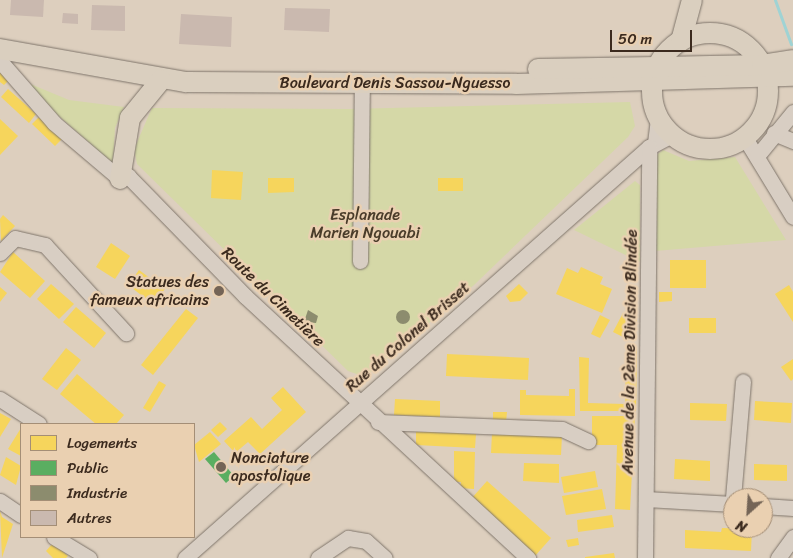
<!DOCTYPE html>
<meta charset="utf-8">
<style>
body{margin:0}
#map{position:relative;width:793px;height:558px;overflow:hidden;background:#ddcfbe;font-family:Sriracha,sans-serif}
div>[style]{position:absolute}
.green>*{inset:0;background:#d5d8a7}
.homes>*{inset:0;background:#f6d55c}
.public>*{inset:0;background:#5aae61}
.industry>*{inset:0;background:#8c8c6e}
.round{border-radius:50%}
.stream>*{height:3px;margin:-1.5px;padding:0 1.5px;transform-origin:1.5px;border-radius:1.5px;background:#9fd3d4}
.building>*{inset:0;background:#cab9af}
.roads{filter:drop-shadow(0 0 1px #7f756b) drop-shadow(0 0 1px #7f756b)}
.minor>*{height:15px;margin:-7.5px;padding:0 7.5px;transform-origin:7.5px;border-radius:7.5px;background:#d8cec3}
.major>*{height:20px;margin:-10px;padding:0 10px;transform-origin:10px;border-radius:10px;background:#dacfbf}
.major>.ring{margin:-10px;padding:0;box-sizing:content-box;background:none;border:20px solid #dacfbf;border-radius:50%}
.dots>*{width:14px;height:14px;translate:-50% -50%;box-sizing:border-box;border:2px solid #ead0b1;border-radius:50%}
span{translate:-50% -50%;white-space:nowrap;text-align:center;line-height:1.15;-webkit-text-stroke:5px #ead0b1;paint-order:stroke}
.street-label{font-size:16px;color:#3b2a1e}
.park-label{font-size:16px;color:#4a3c2a}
.poi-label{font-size:16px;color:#3b2a1e}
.right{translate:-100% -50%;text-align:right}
.left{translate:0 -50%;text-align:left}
.legend{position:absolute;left:20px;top:423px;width:175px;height:115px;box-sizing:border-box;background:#ead0b1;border:1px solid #a48e76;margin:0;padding:6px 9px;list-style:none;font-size:15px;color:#3b2a1e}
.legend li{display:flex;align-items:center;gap:10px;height:25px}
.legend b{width:25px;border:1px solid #a48e76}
.north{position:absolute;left:723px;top:488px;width:50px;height:50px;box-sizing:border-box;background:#ead0b1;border:1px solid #a48e76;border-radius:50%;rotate:206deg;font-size:14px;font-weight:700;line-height:20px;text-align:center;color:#3b2a1e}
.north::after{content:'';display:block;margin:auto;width:18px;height:22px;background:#746456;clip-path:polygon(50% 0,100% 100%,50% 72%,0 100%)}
.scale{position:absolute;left:610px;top:30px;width:82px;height:22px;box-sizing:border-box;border:2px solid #3b2a1e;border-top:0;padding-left:6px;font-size:15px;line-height:18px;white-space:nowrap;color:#3b2a1e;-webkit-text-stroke:4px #ead0b1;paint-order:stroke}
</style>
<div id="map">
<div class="green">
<i style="clip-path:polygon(16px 78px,69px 100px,124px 107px,115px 128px,113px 164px)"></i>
<i style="clip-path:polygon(630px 102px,635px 126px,628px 137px,474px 285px,365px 377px,348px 371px,137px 164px,134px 149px,152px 108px,350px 109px)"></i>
<i style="clip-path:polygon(663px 150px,689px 161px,735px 157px,786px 240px,655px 251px,654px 157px)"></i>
<i style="clip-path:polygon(635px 181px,640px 185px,640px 262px,574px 230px)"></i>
</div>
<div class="homes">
<i style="clip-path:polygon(0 72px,9px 80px,4px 85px,0 82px)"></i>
<i style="clip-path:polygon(8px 89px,36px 114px,29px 123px,1px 97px)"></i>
<i style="clip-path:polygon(39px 117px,62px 139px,55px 146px,32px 124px)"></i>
<i style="clip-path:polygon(0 119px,18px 136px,0 155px)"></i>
<i style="clip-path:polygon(212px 170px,243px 172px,241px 200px,211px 198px)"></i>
<i style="clip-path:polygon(268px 178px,294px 178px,294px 192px,268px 193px)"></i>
<i style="clip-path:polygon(438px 178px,463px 178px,463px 191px,438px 191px)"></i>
<i style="clip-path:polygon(3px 215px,15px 226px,1px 241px,0 219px)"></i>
<i style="clip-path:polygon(111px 243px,130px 256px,115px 279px,96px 267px)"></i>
<i style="clip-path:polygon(13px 252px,45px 281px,30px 298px,0 272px)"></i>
<i style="clip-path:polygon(670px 260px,706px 260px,706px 288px,670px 288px)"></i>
<i style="clip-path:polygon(581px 267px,603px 277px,600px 284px,612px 289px,602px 313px,556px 294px,567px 268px,578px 273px)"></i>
<i style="clip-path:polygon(139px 270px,165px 289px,153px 304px,128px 285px)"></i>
<i style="clip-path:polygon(51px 284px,74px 304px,59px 319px,37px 299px)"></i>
<i style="clip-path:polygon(519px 284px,528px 293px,520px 301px,510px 302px,506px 296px)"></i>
<i style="clip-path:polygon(789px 285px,793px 292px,793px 322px,775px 294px)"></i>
<i style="clip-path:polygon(0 287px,7px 293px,0 302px)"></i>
<i style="clip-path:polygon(659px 292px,672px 292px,672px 301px,659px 302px)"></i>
<i style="clip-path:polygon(76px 307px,106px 333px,94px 348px,63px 322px)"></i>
<i style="clip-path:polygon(186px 309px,198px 318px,153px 375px,141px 365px)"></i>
<i style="clip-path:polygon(623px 313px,637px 320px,627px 339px,613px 332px)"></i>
<i style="clip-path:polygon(600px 315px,610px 320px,600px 338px,591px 334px)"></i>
<i style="clip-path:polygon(689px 318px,716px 318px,716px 333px,689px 333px)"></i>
<i style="clip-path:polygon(66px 348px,81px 360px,57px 390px,42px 379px)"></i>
<i style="clip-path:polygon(626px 349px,637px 349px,636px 411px,580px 411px,579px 357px,589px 358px,588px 403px,625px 404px)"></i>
<i style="clip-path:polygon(447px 354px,529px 358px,528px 380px,446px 376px)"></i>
<i style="clip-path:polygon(793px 359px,793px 379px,791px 381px,781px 367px)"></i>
<i style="clip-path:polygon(77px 374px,124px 415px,116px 424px,96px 424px,60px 394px)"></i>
<i style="clip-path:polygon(159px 381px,166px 385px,150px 412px,143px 408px)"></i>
<i style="clip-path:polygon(283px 387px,306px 412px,260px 454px,248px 442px,235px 453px,224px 441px,251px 417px,262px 429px,282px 410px,271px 398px)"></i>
<i style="clip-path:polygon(569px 389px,575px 389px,575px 416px,520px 415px,520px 390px,526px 390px,526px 395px,569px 396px)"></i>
<i style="clip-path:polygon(395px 399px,440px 401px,440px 417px,394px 415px)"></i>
<i style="clip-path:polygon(755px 401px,792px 403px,791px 423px,754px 420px)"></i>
<i style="clip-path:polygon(690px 403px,727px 404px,726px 421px,690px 420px)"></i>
<i style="clip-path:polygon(493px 412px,507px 412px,506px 422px,493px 422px)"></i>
<i style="clip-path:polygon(0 413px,11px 419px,0 437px)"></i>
<i style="clip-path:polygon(592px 416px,635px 416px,630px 510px,615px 509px,617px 445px,592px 445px)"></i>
<i style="clip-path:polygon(220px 422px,227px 429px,218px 437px,211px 430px)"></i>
<i style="clip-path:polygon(21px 428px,21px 456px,8px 449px)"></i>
<i style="clip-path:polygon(416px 431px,476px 434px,475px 448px,416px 445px)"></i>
<i style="clip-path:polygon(210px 432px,221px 444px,199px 462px,194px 445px)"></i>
<i style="clip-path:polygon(492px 433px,562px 435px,561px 455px,491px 453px)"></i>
<i style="clip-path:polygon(454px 451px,475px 452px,474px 489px,460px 488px,461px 482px,454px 482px)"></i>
<i style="clip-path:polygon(6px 457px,21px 466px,16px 485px,0 475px)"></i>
<i style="clip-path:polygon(675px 459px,710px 461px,710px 481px,674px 479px)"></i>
<i style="clip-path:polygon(524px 463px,559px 464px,559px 483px,523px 481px)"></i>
<i style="clip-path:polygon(754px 464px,787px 465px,787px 481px,754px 480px)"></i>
<i style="clip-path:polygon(595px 471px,598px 487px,564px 493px,561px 477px)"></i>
<i style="clip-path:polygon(487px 481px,551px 538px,535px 556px,471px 499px)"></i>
<i style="clip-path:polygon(602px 489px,606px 509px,566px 515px,562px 496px)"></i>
<i style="clip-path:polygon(0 511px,2px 517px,13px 524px,2px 558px)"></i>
<i style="clip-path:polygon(612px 515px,614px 527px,578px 532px,577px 520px)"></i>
<i style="clip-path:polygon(722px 528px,752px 529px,751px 551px,685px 548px,685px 530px,721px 532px)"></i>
<i style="clip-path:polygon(578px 538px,579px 545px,568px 547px,566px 540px)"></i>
<i style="clip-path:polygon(53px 543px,68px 556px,66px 558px,53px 558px,46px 551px)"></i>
<i style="clip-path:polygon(614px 553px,615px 558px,585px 558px,585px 557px)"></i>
</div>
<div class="public">
<i style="clip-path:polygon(214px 452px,234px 476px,226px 483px,205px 459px)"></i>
</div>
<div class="industry">
<i style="clip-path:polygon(308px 310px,318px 316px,316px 323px,304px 322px)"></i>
<i class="round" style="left:396px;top:310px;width:14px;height:14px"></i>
</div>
<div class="stream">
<i style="left:775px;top:0;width:47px;rotate:70deg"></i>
</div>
<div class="building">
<i style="clip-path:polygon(11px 0,44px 0,43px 17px,10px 15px)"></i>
<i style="clip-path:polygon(92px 5px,125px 6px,125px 31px,91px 30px)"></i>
<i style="clip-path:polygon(285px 8px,330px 9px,329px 32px,284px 30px)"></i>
<i style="clip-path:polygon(63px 13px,78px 14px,78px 24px,62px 23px)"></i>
<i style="clip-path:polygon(181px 14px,232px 17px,231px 47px,179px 44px)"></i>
</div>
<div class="roads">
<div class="minor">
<i style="left:0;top:61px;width:82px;rotate:48.9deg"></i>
<i style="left:54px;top:123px;width:87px;rotate:40.3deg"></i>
<i style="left:120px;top:179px;width:9px;rotate:-21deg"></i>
<i style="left:128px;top:176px;width:168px;rotate:45.7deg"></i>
<i style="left:245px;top:296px;width:386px;rotate:42.8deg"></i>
<i style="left:774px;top:133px;width:21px;rotate:23deg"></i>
<i style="left:745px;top:138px;width:92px;rotate:58.7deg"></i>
<i style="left:655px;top:143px;width:26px;rotate:-83deg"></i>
<i style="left:757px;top:156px;width:57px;rotate:-50.7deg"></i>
<i style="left:0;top:253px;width:21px;rotate:-45deg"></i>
<i style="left:15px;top:238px;width:31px;rotate:13deg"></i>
<i style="left:45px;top:245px;width:120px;rotate:47.4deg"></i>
<i style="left:360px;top:261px;width:178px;rotate:-89.4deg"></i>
<i style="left:0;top:399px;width:46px;rotate:32.7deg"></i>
<i style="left:378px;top:422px;width:184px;rotate:2.2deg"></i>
<i style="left:562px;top:429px;width:29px;rotate:25deg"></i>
<i style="left:733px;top:498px;width:117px;rotate:-85.1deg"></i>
<i style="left:646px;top:499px;width:87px;rotate:3.3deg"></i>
<i style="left:0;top:501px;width:25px;rotate:34deg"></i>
<i style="left:763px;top:506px;width:30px;rotate:4deg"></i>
<i style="left:54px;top:537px;width:41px;rotate:31deg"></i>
<i style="left:185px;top:558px;width:620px;rotate:-41.53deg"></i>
<i style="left:649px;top:147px;width:26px;rotate:-28deg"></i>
<i style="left:318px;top:558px;width:36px;rotate:-34deg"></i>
<i style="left:348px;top:538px;width:18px;rotate:9deg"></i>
<i style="left:366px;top:541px;width:25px;rotate:42deg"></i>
<i style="left:645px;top:558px;width:411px;rotate:-89.4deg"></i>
<i style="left:778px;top:558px;width:26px;rotate:-54deg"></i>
</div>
<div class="major">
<i class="ring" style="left:652px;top:33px;width:96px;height:96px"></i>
<i style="left:681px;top:41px;width:42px;rotate:-75deg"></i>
<i style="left:0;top:49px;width:189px;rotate:10.1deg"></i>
<i style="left:186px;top:82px;width:330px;rotate:0.3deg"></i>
<i style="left:516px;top:84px;width:277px;rotate:-1.7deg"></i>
<i style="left:538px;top:69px;width:224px;rotate:-1deg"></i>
<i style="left:762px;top:65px;width:31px;rotate:-9deg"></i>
<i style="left:120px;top:179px;width:62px;rotate:-80.7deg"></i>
<i style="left:130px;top:118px;width:49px;rotate:-50.8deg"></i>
</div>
</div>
<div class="dots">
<i style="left:219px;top:291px;background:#746456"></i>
<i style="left:221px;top:467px;background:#746456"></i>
</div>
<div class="street-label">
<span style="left:395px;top:83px">Boulevard Denis Sassou-Nguesso</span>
<span style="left:273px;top:297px;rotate:44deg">Route du Cimetière</span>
<span style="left:408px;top:337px;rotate:-41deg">Rue du Colonel Brisset</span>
<span style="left:630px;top:352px;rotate:-89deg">Avenue de la 2ème Division Blindée</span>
</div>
<div class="park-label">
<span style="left:365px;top:224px">Esplanade<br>Marien Ngouabi</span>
</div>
<div class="poi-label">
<span class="right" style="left:209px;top:291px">Statues des<br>fameux africains</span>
<span class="left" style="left:231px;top:467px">Nonciature<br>apostolique</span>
</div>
<ul class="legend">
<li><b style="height:14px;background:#f6d55c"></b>Logements</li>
<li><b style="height:14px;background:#5aae61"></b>Public</li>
<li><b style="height:14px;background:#8c8c6e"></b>Industrie</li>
<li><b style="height:14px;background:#cab9af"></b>Autres</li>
</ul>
<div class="north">N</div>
<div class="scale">50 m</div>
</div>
